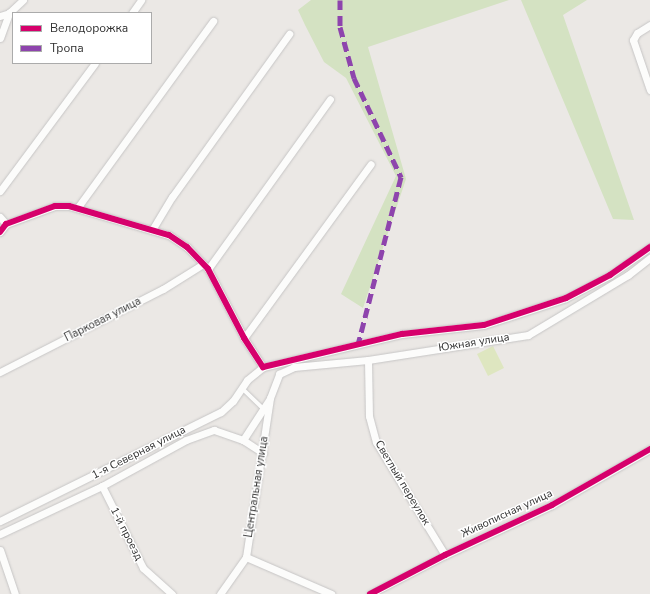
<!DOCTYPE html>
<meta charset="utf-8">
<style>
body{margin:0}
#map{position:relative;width:650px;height:594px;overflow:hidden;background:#ebe8e5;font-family:"Nunito Sans",sans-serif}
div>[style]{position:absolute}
.green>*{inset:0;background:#d4e2c2}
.pitch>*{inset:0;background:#dee6c0}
.roads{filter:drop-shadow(0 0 1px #c6c5c5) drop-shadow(0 0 1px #c6c5c5)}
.lane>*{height:3.5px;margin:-1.75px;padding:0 1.75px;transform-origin:1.75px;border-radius:1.75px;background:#fcfcfb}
.street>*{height:7px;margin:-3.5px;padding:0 3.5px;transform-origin:3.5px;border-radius:3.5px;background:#fcfcfb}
.quiet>*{height:5px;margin-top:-2.5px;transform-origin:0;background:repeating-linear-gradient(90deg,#8e44ad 0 10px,transparent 0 15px)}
.cycleway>*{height:6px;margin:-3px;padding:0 3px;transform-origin:3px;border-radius:3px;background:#d6006c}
span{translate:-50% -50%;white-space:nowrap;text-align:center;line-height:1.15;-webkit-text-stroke:3px #fff;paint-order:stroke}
.street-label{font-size:11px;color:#2e2e2e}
.legend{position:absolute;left:12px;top:12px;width:140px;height:52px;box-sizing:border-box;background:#fff;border:1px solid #ababab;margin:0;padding:5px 7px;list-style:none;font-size:12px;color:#2e2e2e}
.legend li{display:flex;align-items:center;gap:8px;height:20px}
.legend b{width:20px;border:1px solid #ababab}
</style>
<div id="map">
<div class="green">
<i style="clip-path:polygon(311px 0,509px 0,368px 47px,406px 179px,363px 308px,341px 294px,396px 176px,346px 78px,324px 62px,305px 25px,298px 10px)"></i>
<i style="clip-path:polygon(521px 0,587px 0,563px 15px,634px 220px,613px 219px)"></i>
</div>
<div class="pitch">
<i style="clip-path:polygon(493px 346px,504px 368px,488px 376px,477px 354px)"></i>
</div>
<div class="roads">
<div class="lane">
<i style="left:242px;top:388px;width:29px;rotate:44deg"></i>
</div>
<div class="street">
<i style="left:132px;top:13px;width:16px;rotate:-55deg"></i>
<i style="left:0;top:16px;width:9px;rotate:-18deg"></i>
<i style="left:9px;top:13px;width:19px;rotate:-43deg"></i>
<i style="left:650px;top:25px;width:15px;rotate:148deg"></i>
<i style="left:637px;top:33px;width:8px;rotate:120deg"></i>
<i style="left:633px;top:40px;width:53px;rotate:71.2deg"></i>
<i style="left:0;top:38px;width:27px;rotate:-70deg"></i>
<i style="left:0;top:191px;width:159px;rotate:-53.4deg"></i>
<i style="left:78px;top:207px;width:230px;rotate:-54deg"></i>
<i style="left:0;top:217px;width:9px;rotate:49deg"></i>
<i style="left:152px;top:230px;width:39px;rotate:-59deg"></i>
<i style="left:172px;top:197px;width:201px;rotate:-54.3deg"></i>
<i style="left:0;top:232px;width:10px;rotate:-53deg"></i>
<i style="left:6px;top:224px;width:52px;rotate:-20.2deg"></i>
<i style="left:55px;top:206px;width:14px"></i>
<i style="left:69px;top:206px;width:104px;rotate:16.2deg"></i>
<i style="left:169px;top:235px;width:22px;rotate:34deg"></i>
<i style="left:187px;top:247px;width:30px;rotate:46deg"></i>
<i style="left:208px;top:269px;width:78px;rotate:62.4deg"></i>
<i style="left:244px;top:338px;width:35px;rotate:57deg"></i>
<i style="left:263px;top:367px;width:143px;rotate:-13.4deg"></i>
<i style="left:402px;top:334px;width:82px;rotate:-6.3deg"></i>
<i style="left:484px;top:325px;width:86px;rotate:-18.2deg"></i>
<i style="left:566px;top:298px;width:50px;rotate:-27.6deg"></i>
<i style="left:610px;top:275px;width:49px;rotate:-35deg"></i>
<i style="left:208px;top:269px;width:209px;rotate:-54.3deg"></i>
<i style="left:244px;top:338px;width:215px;rotate:-53.9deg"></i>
<i style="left:368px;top:360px;width:56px;rotate:89deg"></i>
<i style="left:369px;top:416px;width:27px;rotate:75deg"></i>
<i style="left:376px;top:442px;width:132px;rotate:58.6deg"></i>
<i style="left:0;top:372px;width:183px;rotate:-27deg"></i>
<i style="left:163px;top:289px;width:47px;rotate:-32deg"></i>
<i style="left:243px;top:440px;width:48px;rotate:-57deg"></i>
<i style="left:102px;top:486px;width:92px;rotate:63.4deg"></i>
<i style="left:143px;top:568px;width:39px;rotate:42deg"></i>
<i style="left:0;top:521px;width:246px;rotate:-26.3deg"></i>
<i style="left:221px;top:412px;width:16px;rotate:-43deg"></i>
<i style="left:233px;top:401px;width:25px;rotate:-56deg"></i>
<i style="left:247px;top:380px;width:21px;rotate:-39deg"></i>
<i style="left:0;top:534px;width:113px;rotate:-25.2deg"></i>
<i style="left:102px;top:486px;width:96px;rotate:-28.7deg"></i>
<i style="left:186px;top:440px;width:30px;rotate:-20deg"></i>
<i style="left:214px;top:430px;width:31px;rotate:19deg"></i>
<i style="left:243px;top:440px;width:24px;rotate:33deg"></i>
<i style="left:0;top:550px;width:46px;rotate:71.2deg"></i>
<i style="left:246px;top:557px;width:93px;rotate:23.5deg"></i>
<i style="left:220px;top:594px;width:45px;rotate:-54.9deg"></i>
<i style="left:246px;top:557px;width:161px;rotate:-81.4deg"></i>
<i style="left:270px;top:398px;width:26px;rotate:-69deg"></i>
<i style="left:279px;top:374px;width:17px;rotate:-25deg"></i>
<i style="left:294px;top:367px;width:74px;rotate:-5.4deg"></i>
<i style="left:368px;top:360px;width:162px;rotate:-8.9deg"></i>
<i style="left:528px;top:335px;width:117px;rotate:-31deg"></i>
<i style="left:628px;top:275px;width:28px;rotate:-38deg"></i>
<i style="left:370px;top:594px;width:85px;rotate:-27.5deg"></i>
<i style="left:445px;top:555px;width:118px;rotate:-25deg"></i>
<i style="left:552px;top:505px;width:113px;rotate:-29.7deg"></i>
</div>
</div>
<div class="quiet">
<i style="left:340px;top:0;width:27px;rotate:90deg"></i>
<i style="left:340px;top:27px;width:53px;rotate:74.6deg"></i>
<i style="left:354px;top:78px;width:110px;rotate:64.6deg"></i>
<i style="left:401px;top:177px;width:173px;rotate:104.4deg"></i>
</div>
<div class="cycleway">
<i style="left:0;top:232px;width:10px;rotate:-53deg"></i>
<i style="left:6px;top:224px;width:52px;rotate:-20.2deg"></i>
<i style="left:55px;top:206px;width:14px"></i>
<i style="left:69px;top:206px;width:104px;rotate:16.2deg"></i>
<i style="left:169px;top:235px;width:22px;rotate:34deg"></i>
<i style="left:187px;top:247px;width:30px;rotate:46deg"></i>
<i style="left:208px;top:269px;width:78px;rotate:62.4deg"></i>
<i style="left:244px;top:338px;width:35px;rotate:57deg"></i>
<i style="left:263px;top:367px;width:143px;rotate:-13.4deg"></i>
<i style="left:402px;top:334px;width:82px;rotate:-6.3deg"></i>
<i style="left:484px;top:325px;width:86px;rotate:-18.2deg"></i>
<i style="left:566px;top:298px;width:50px;rotate:-27.6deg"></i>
<i style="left:610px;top:275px;width:49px;rotate:-35deg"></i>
<i style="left:370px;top:594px;width:85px;rotate:-27.5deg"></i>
<i style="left:445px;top:555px;width:118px;rotate:-25deg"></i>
<i style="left:552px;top:505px;width:113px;rotate:-29.7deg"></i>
</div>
<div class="street-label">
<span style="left:103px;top:320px;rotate:-27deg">Парковая улица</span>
<span style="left:474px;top:343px;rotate:-9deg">Южная улица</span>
<span style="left:139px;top:453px;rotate:-27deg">1-я Северная улица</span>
<span style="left:402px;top:483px;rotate:59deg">Светлый переулок</span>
<span style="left:257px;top:487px;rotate:-81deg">Центральная улица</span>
<span style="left:507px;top:514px;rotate:-25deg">Живописная улица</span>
<span style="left:126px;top:534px;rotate:63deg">1-й проезд</span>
</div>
<ul class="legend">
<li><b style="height:5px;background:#d6006c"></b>Велодорожка</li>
<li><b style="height:5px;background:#8e44ad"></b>Тропа</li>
</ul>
</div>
